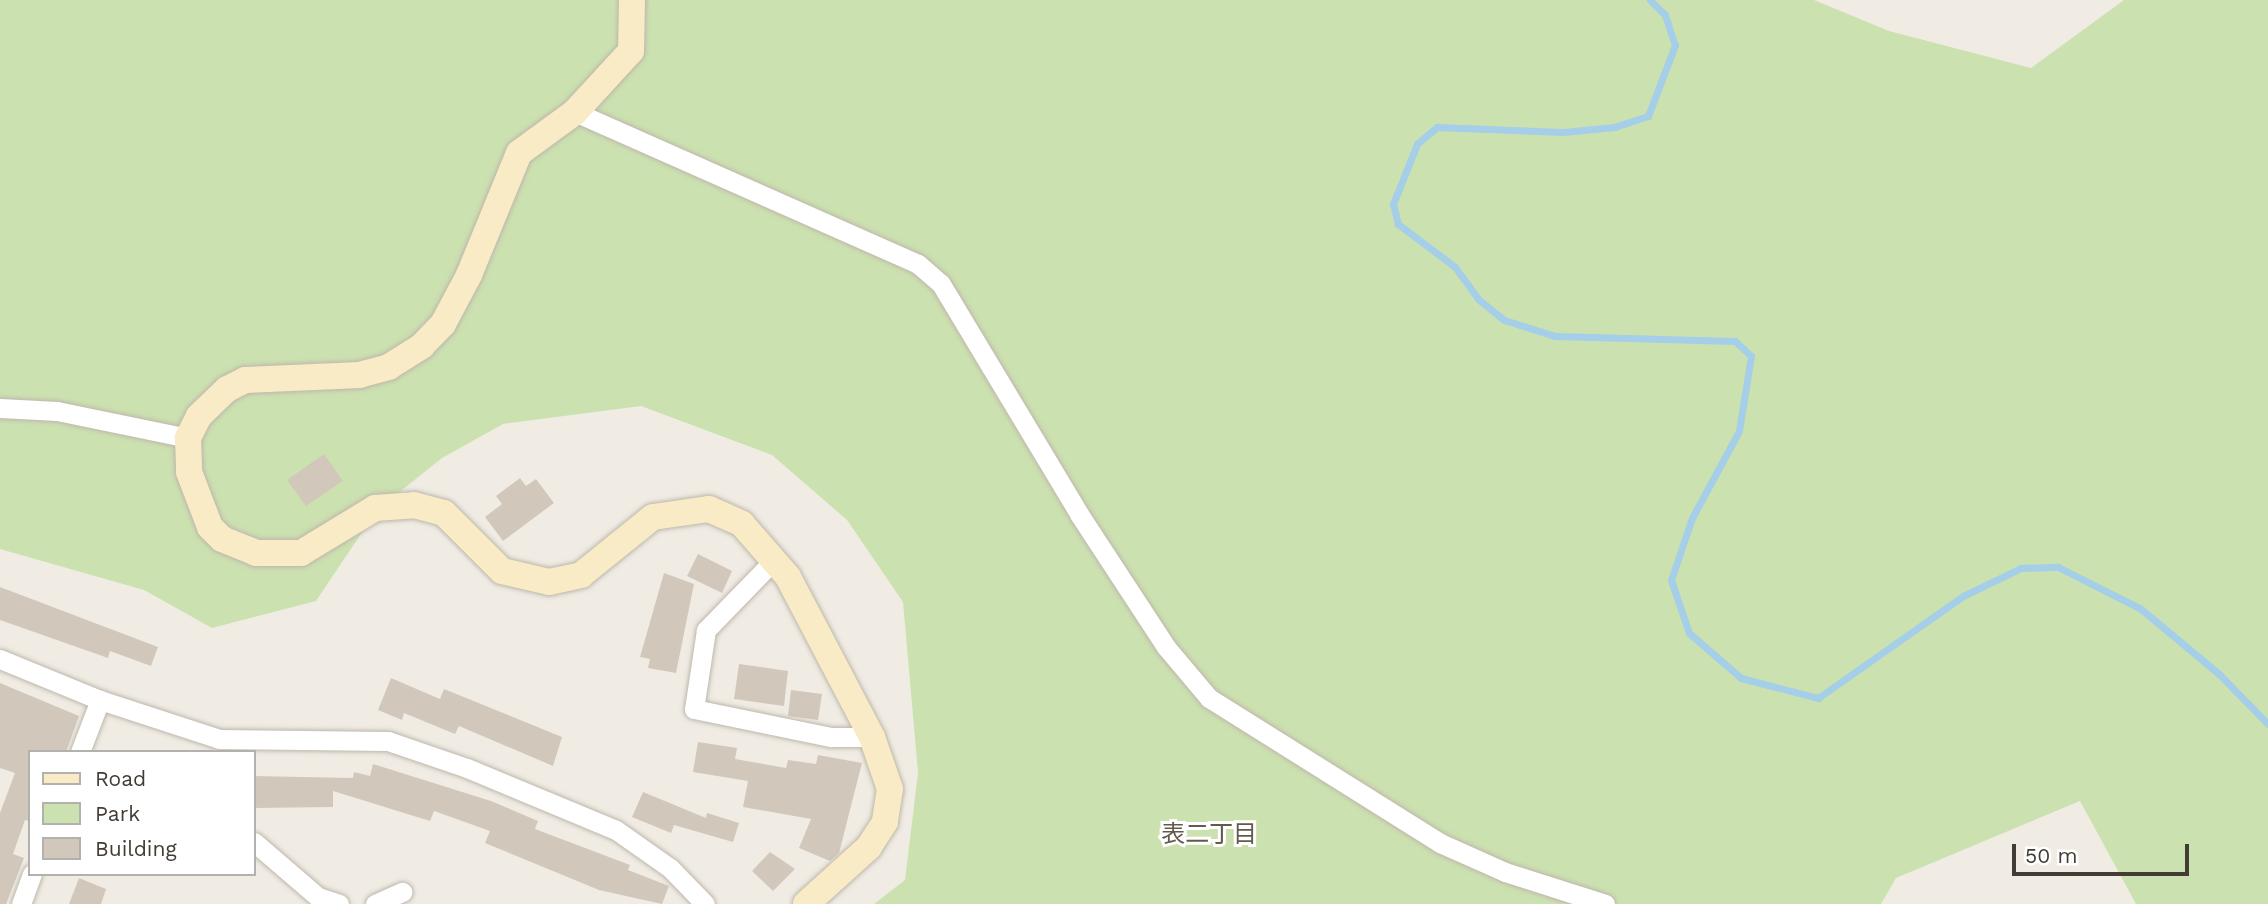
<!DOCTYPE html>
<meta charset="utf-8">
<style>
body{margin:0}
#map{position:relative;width:2268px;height:904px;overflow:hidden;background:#f0ece4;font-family:"Work Sans","Noto Sans JP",sans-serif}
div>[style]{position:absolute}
.green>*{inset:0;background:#cce1b0}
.stream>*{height:7px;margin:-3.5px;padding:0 3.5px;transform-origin:3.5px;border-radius:3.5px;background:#a5cee8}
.building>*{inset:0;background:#d1c8bb}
.roads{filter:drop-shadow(0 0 2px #beb7ab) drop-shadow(0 0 2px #beb7ab)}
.street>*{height:19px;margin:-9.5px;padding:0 9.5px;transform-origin:9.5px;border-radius:9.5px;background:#fff}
.secondary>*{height:26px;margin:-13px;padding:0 13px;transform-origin:13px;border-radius:13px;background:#f9ebc5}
span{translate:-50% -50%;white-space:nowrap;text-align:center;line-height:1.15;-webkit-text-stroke:6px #fff;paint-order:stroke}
.neighbourhood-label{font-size:24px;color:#635a4d}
.legend{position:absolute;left:28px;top:750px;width:228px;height:126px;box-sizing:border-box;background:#fff;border:2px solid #b3b1ae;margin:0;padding:9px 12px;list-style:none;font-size:21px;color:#423c35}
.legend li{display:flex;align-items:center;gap:14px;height:35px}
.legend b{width:35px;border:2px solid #b3b1ae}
.scale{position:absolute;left:2012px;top:844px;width:177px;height:32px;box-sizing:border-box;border:4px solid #423c35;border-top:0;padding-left:9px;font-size:21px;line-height:24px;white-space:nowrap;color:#423c35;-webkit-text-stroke:5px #fff;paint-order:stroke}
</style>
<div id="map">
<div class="green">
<i style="clip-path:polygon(0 0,1814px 0,1889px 31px,2031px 68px,2124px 0,2268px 0,2268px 904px,2136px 904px,2080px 801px,1896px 878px,1881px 904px,874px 904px,905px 880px,918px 773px,903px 602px,847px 520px,772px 455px,641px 406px,503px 424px,442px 458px,377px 510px,316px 601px,212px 628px,144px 590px,0 549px)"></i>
</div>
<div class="stream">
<i style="left:1650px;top:0;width:21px;rotate:45deg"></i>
<i style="left:1665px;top:15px;width:32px;rotate:72deg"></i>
<i style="left:1675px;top:45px;width:76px;rotate:110.8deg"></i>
<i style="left:1648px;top:116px;width:35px;rotate:162deg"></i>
<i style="left:1615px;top:127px;width:52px;rotate:174.5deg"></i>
<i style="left:1563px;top:132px;width:126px;rotate:-177.7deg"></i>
<i style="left:1437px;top:127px;width:26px;rotate:140deg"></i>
<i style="left:1417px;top:144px;width:65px;rotate:111.8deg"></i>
<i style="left:1393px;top:204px;width:21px;rotate:76deg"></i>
<i style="left:1398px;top:224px;width:71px;rotate:37deg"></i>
<i style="left:1455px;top:267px;width:39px;rotate:54deg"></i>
<i style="left:1478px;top:299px;width:33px;rotate:39deg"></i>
<i style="left:1504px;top:320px;width:53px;rotate:17.4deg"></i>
<i style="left:1555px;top:336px;width:180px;rotate:1.6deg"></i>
<i style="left:1735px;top:341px;width:22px;rotate:43deg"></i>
<i style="left:1751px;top:356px;width:76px;rotate:99.1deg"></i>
<i style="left:1739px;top:431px;width:99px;rotate:118.4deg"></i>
<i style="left:1692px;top:518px;width:65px;rotate:108.7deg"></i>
<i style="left:1671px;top:580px;width:56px;rotate:71.2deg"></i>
<i style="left:1689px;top:633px;width:69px;rotate:40.9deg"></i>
<i style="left:1741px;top:678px;width:80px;rotate:14.6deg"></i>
<i style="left:1818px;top:698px;width:177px;rotate:-35.1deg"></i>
<i style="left:1963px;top:596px;width:64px;rotate:-25.8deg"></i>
<i style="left:2021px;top:568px;width:37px;rotate:-2deg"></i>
<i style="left:2058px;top:567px;width:93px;rotate:26.8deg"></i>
<i style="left:2141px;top:609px;width:102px;rotate:39.8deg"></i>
<i style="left:2219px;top:674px;width:70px;rotate:45.6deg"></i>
</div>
<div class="building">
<i style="clip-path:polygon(324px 454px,343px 481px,306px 506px,287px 480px)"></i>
<i style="clip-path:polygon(520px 478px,526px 486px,536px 479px,554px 503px,503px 541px,485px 517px,502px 504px,496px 496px)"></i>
<i style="clip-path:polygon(698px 554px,732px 571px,722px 593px,687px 576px)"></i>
<i style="clip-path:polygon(664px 573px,694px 584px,676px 673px,648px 668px,650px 659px,640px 657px)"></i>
<i style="clip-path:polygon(0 587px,158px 647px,151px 666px,110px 651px,108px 658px,0 620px)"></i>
<i style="clip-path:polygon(739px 664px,788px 671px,784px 706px,734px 699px)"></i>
<i style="clip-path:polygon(391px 678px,440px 699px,444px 689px,562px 737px,553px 766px,459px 726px,455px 734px,404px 713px,402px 720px,378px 710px)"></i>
<i style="clip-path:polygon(0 683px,79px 716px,66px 752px,30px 752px,30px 821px,25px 820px,13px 854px,24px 858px,6px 904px,0 904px,0 813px,15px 773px,0 768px)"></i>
<i style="clip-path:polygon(791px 690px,822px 694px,818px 720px,788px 716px)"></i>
<i style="clip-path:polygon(698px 742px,737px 748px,735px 759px,786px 768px,788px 760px,816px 764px,818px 755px,862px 763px,839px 853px,830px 861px,799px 848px,811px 819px,743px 807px,748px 781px,693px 772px)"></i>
<i style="clip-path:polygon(373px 764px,491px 801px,538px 821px,535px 829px,630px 865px,628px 870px,669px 886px,662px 904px,599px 890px,485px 843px,490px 831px,434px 811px,430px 821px,333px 791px,333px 807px,254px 808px,254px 776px,353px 778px,354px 772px,370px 776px)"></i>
<i style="clip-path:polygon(643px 792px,706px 818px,707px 813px,739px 823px,733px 842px,674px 825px,671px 833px,632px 817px)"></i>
<i style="clip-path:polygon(770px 852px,795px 869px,773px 891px,752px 871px)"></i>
<i style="clip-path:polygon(79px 878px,106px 889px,101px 904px,69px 904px)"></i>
</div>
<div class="roads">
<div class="street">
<i style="left:575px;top:112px;width:375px;rotate:23.9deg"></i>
<i style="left:918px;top:264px;width:30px;rotate:41deg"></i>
<i style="left:941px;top:284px;width:268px;rotate:59deg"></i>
<i style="left:1079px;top:514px;width:159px;rotate:56.8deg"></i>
<i style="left:1166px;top:647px;width:67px;rotate:49.9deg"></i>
<i style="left:1209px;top:698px;width:273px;rotate:32.1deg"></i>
<i style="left:1440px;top:843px;width:71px;rotate:24deg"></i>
<i style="left:1505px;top:872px;width:105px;rotate:17.7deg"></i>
<i style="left:0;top:408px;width:57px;rotate:3deg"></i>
<i style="left:57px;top:411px;width:134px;rotate:11.6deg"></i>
<i style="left:774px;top:560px;width:98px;rotate:134.2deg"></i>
<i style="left:706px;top:630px;width:80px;rotate:98.6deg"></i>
<i style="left:694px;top:709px;width:140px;rotate:11.6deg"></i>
<i style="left:831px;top:737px;width:41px"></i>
<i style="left:0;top:659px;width:108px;rotate:22.3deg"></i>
<i style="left:100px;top:700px;width:125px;rotate:18.1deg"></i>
<i style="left:219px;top:739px;width:169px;rotate:0.7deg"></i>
<i style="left:388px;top:741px;width:83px;rotate:18.9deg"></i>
<i style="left:467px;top:768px;width:161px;rotate:22.6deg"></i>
<i style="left:616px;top:830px;width:66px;rotate:35.1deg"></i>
<i style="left:670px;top:868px;width:50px;rotate:45.8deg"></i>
<i style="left:80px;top:752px;width:56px;rotate:-69deg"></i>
<i style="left:254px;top:842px;width:84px;rotate:40.7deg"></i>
<i style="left:318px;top:897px;width:22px;rotate:18deg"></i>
<i style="left:21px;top:904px;width:32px;rotate:-70deg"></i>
<i style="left:375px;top:904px;width:30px;rotate:-24deg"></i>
</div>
<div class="secondary">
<i style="left:632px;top:0;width:51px;rotate:91.1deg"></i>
<i style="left:631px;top:51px;width:83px;rotate:132.6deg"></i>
<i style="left:575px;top:112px;width:69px;rotate:143.8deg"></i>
<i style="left:519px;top:153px;width:132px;rotate:112.3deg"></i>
<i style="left:469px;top:275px;width:55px;rotate:118deg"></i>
<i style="left:443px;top:324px;width:30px;rotate:134deg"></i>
<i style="left:422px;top:346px;width:39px;rotate:148deg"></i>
<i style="left:389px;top:367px;width:30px;rotate:165deg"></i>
<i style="left:360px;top:375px;width:115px;rotate:177.5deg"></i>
<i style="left:245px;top:380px;width:20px;rotate:153deg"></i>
<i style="left:227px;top:389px;width:39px;rotate:136deg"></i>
<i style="left:199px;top:416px;width:25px;rotate:117deg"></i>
<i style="left:188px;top:438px;width:34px;rotate:88deg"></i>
<i style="left:189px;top:472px;width:59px;rotate:69.1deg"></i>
<i style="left:210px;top:527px;width:17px;rotate:45deg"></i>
<i style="left:222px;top:539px;width:37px;rotate:22deg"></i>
<i style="left:256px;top:553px;width:45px"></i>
<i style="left:301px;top:553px;width:87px;rotate:-31.3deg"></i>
<i style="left:375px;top:508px;width:39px;rotate:-4deg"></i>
<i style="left:414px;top:505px;width:31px;rotate:15deg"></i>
<i style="left:444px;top:513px;width:82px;rotate:45deg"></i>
<i style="left:502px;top:571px;width:48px;rotate:13.2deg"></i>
<i style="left:549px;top:582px;width:33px;rotate:-12deg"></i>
<i style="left:581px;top:575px;width:92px;rotate:-38.9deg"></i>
<i style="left:653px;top:517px;width:57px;rotate:-8.1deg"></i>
<i style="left:709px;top:509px;width:36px;rotate:24deg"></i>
<i style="left:742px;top:524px;width:70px;rotate:49deg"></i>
<i style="left:788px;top:577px;width:181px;rotate:62.3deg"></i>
<i style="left:872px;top:737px;width:55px;rotate:70.9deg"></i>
<i style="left:890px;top:789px;width:33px;rotate:99deg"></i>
<i style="left:885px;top:822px;width:30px;rotate:123deg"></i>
<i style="left:869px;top:847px;width:85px;rotate:137.9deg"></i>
</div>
</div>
<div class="neighbourhood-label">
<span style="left:1209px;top:835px">表二丁目</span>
</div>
<ul class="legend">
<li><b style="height:9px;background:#f9ebc5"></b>Road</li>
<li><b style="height:19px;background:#cce1b0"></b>Park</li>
<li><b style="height:19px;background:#d1c8bb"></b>Building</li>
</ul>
<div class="scale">50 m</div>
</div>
